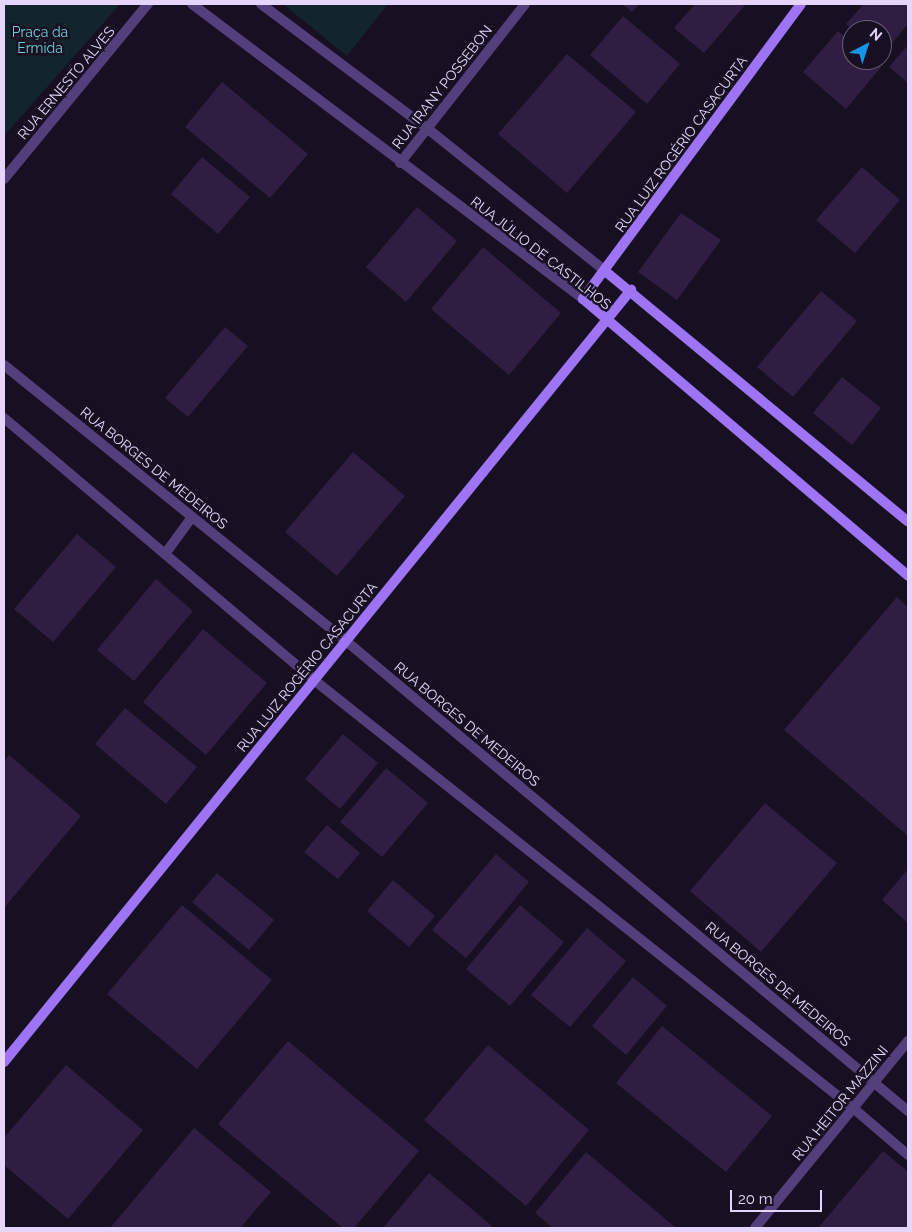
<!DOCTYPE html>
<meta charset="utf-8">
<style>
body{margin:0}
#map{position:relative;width:912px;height:1232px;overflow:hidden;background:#181022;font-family:Raleway,sans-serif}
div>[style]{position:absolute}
.green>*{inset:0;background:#13252c}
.building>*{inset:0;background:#2f1e42}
.street>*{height:10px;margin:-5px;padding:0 5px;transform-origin:5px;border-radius:5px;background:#543f7d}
.secondary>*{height:10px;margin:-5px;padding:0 5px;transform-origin:5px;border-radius:5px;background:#9d74f3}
span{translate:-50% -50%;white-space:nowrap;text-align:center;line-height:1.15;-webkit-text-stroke:5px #181022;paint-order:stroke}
.park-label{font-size:14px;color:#67d0d5}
.street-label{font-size:14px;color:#e5d5fb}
.frame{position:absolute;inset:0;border:5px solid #e5d5fb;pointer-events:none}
.north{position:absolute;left:842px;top:20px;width:50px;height:50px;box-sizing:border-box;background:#181022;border:1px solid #6a5f79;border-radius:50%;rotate:40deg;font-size:14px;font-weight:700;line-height:20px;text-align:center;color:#e5d5fb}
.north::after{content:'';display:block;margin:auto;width:18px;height:22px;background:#1495e8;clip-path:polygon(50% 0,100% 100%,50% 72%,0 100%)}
.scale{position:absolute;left:730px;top:1190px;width:92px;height:22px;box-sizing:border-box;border:2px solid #e5d5fb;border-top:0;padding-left:6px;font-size:15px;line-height:18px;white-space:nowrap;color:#e5d5fb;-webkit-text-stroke:4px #181022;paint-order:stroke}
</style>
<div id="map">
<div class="green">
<i style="clip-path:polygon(4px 4px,120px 4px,4px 136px)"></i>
<i style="clip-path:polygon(283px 4px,388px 4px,347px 56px)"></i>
</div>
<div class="building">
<i style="clip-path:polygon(622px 4px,639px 4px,632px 12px)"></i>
<i style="clip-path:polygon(695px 4px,746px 4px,704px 53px,674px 28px)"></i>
<i style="clip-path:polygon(864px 4px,908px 4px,908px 24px,882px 55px,882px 30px,853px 30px,846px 24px)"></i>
<i style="clip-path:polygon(623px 16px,680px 64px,647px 104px,590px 55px)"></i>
<i style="clip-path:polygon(838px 31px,852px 42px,852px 60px,873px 60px,881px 67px,846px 109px,803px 72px)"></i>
<i style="clip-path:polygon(908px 45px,908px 83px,889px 67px)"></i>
<i style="clip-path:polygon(567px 54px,636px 112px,567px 193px,498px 134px)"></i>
<i style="clip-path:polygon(222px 82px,308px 154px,270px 198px,185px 127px)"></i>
<i style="clip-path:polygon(202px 157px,250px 197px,218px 234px,171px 194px)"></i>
<i style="clip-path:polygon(862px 167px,900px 200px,855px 253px,816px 220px)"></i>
<i style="clip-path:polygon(417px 207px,457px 241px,406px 302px,366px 267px)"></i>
<i style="clip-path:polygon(681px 213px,721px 240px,677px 300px,638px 272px)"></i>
<i style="clip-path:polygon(483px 247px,561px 313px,509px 375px,431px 309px)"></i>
<i style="clip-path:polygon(821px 291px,857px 321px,793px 397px,757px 367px)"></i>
<i style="clip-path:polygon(225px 327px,248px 346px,188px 417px,165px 398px)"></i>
<i style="clip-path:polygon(842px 377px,881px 408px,852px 445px,813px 413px)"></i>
<i style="clip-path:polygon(353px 452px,405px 496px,337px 576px,285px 532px)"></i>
<i style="clip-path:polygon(77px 534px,116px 567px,53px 642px,14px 609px)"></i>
<i style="clip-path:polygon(156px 579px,193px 611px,134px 681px,97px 650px)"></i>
<i style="clip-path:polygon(897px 597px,908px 607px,908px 836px,784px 730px)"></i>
<i style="clip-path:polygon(203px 629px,267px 683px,206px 755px,143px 702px)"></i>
<i style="clip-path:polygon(125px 708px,197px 767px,166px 804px,95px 744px)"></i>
<i style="clip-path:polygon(343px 734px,378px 763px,340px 809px,305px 779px)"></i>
<i style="clip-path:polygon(9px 755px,81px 816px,4px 908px,4px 762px)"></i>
<i style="clip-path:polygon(386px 768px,428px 803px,382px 857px,340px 822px)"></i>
<i style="clip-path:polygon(765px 803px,837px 863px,761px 952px,690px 891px)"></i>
<i style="clip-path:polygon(327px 825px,360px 853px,338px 879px,304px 852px)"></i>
<i style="clip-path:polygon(496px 854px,529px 882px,466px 958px,432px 930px)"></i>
<i style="clip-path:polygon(908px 869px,908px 923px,882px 900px)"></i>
<i style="clip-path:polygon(217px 873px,274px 920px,249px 950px,192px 902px)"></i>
<i style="clip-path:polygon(393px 880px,435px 916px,409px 947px,367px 911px)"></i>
<i style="clip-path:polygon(182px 905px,272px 980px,197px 1069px,107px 994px)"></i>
<i style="clip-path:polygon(520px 905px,564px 942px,510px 1006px,466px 969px)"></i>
<i style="clip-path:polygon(587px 928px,626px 961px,570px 1027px,531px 995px)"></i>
<i style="clip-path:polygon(633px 977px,667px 1006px,626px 1055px,592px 1026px)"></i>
<i style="clip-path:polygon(662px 1026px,772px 1116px,726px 1172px,616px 1083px)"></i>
<i style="clip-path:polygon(288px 1041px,419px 1151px,354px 1228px,343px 1228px,218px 1124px)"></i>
<i style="clip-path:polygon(488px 1045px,589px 1130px,526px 1206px,424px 1120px)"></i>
<i style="clip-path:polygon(66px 1065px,143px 1130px,68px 1219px,4px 1165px,4px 1138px)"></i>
<i style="clip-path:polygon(194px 1128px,271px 1192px,240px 1228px,110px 1228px)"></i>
<i style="clip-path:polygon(883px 1151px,908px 1172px,908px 1228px,818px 1228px)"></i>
<i style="clip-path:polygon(586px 1152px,676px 1228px,553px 1228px,535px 1213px)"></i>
<i style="clip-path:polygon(429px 1173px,492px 1226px,489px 1228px,383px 1228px)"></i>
</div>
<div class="street">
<i style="left:192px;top:4px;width:490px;rotate:37deg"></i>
<i style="left:261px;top:4px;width:209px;rotate:36.8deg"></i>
<i style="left:428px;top:129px;width:227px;rotate:38.7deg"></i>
<i style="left:400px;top:163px;width:202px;rotate:-51.8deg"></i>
<i style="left:4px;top:179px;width:227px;rotate:-50.6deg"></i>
<i style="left:4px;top:365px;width:439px;rotate:38.9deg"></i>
<i style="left:346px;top:641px;width:733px;rotate:39.91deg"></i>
<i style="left:4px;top:418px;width:406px;rotate:40.2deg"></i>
<i style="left:314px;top:680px;width:688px;rotate:38.45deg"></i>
<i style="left:853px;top:1108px;width:72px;rotate:40.5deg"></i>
<i style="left:165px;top:554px;width:46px;rotate:-53.9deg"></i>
<i style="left:755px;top:1228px;width:242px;rotate:-50.7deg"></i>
</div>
<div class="secondary">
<i style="left:801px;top:4px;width:367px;rotate:126.5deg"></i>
<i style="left:583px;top:299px;width:427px;rotate:40.4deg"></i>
<i style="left:605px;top:271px;width:393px;rotate:39.6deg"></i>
<i style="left:4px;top:1062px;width:995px;rotate:-50.92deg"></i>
</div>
<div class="park-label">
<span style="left:40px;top:40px">Praça da<br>Ermida</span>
</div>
<div class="street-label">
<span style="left:66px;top:83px;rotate:-50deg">RUA ERNESTO ALVES</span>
<span style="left:442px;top:87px;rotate:-52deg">RUA IRANY POSSEBON</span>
<span style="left:681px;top:144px;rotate:-54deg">RUA LUIZ ROGÉRIO CASACURTA</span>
<span style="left:541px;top:253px;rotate:38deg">RUA JÚLIO DE CASTILHOS</span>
<span style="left:154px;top:468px;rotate:39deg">RUA BORGES DE MEDEIROS</span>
<span style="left:307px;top:667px;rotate:-51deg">RUA LUIZ ROGÉRIO CASACURTA</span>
<span style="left:467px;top:724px;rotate:40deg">RUA BORGES DE MEDEIROS</span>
<span style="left:778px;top:984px;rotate:40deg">RUA BORGES DE MEDEIROS</span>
<span style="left:840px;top:1103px;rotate:-51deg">RUA HEITOR MAZZINI</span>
</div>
<div class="frame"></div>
<div class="north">N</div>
<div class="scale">20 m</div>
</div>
